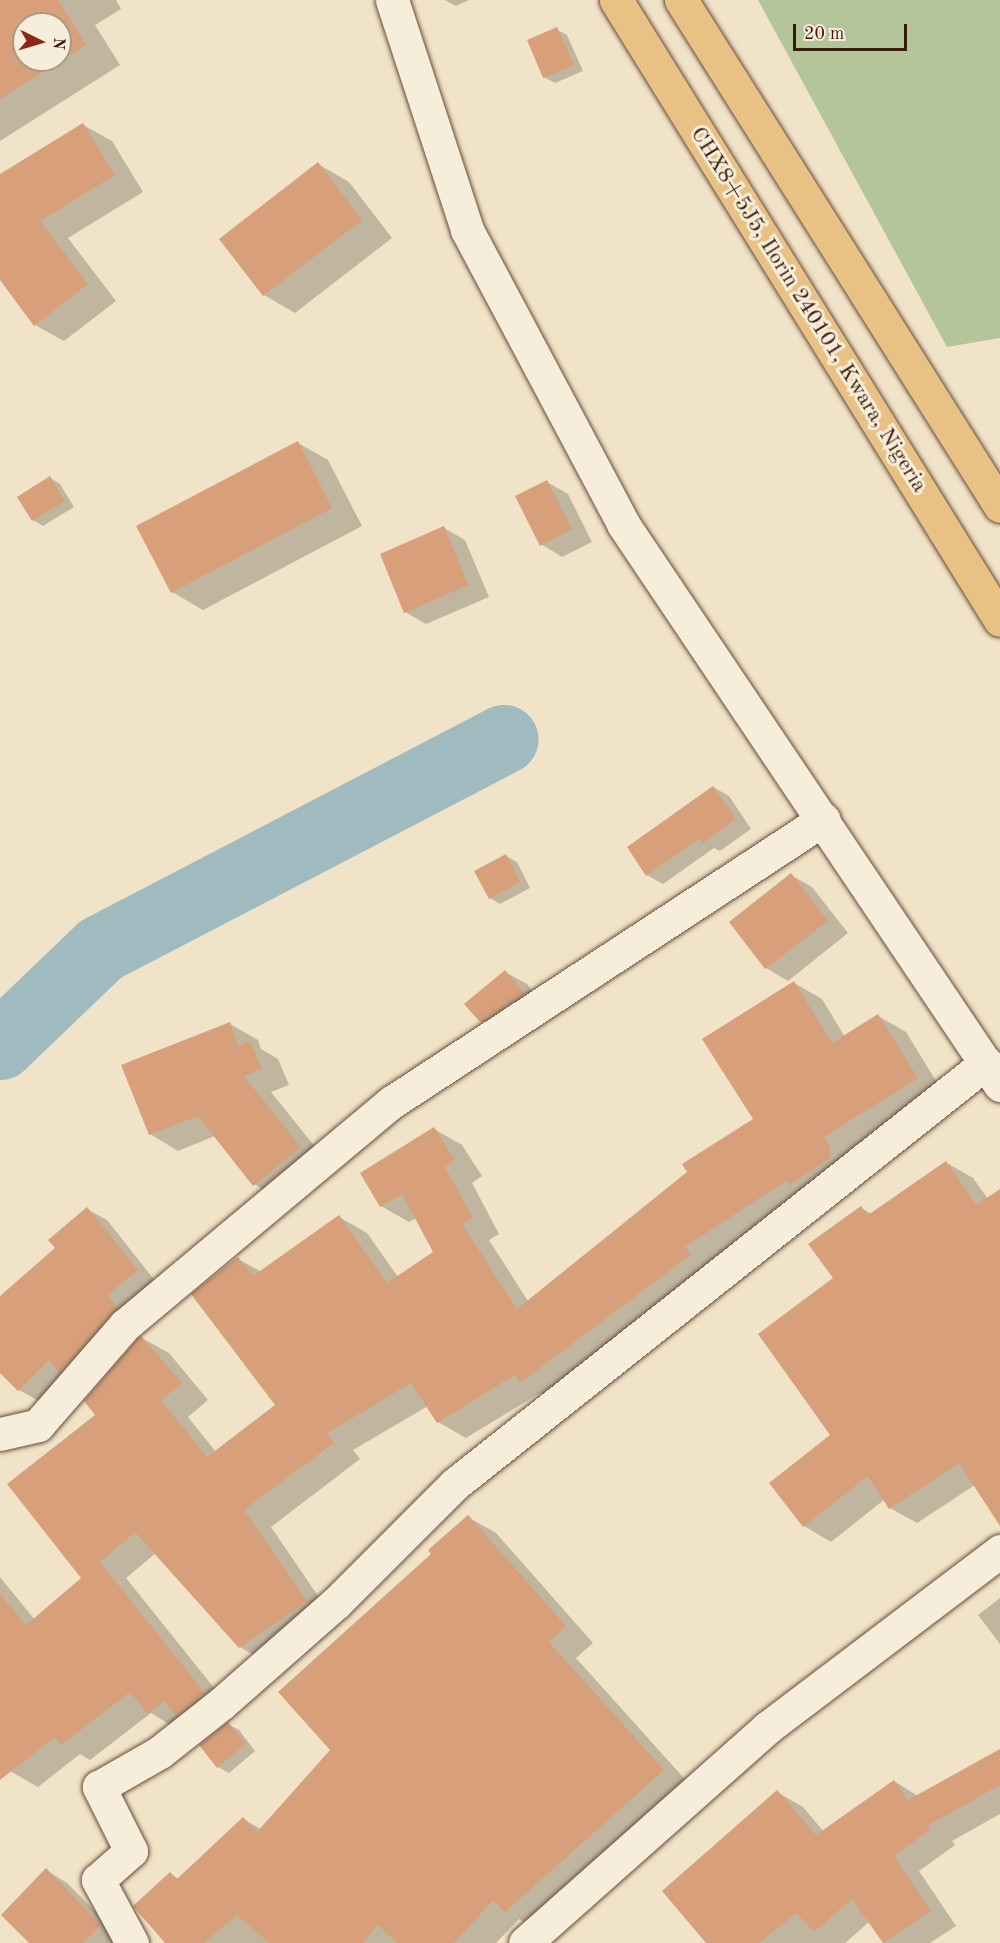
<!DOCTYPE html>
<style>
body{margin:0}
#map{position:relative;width:1000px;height:1943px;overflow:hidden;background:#f1e3c7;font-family:"Old Standard TT",serif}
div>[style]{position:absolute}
.green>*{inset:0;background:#b4c59a}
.shadow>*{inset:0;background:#0003}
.river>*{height:69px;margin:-34.5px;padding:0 34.5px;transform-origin:34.5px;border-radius:34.5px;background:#9fbbc0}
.building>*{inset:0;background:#d7a07a}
.roads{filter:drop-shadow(0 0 2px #674c3b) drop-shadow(0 0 2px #674c3b)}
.minor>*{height:33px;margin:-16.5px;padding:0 16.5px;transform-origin:16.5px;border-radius:16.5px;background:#f6eddb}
.major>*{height:33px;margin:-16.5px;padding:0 16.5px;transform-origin:16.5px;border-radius:16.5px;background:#e8c284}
span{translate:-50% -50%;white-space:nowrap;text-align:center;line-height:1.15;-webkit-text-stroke:6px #f6eddb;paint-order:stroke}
.street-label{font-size:22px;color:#39190c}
.north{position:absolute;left:12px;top:12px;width:60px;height:60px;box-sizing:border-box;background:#f6eddb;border:2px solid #aa9888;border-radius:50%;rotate:95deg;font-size:16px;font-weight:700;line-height:24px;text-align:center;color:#39190c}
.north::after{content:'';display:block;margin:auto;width:21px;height:27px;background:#8f2418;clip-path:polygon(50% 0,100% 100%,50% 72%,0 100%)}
.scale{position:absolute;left:793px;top:24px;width:114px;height:27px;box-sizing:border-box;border:3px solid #39190c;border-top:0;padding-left:8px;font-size:18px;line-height:21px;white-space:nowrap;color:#39190c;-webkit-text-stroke:4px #f6eddb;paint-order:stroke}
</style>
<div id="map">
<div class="green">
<i style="clip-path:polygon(758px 0,1000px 0,1000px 338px,947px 347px)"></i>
</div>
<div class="shadow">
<i style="clip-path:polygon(evenodd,0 0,116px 0,121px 9px,95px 25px,120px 65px,0 141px,0 0,24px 24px,60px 24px,60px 60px,24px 60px,24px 24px)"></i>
<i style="clip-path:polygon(445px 0,469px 0,456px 6px)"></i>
<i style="clip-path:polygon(556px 29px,567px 35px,583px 71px,555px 83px,544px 77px)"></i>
<i style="clip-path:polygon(83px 125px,112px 141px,143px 192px,68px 238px,116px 301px,64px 341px,35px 325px,0 249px,0 176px)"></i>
<i style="clip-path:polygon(318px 164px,349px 182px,392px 238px,295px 313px,264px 295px,221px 239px)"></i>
<i style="clip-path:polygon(298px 443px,328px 460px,362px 526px,203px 610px,172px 592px)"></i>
<i style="clip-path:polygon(50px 478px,60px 484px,74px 507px,43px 526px,33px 520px)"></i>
<i style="clip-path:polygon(547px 482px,568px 494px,592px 542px,562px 557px,541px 544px)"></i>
<i style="clip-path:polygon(444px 528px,465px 540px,489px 597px,426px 624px,405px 612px)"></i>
<i style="clip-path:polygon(713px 787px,729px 796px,751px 829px,720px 851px,714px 848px,663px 884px,647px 875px)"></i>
<i style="clip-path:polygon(506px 856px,517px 862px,530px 888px,500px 904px,490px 898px)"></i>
<i style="clip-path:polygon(791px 875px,812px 887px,848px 933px,788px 981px,766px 968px,731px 922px)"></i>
<i style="clip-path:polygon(505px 972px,527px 984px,544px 1006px,502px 1033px,481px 1021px)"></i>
<i style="clip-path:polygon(794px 983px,822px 999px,845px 1037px,878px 1016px,906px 1032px,944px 1094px,549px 1398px,540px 1393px,466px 1438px,438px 1422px,428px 1406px,353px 1450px,360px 1459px,271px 1527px,333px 1618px,268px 1663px,240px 1647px,156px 1553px,126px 1578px,231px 1709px,177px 1729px,151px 1713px,90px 1760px,80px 1754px,38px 1787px,10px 1771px,0 1758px,0 1577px,35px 1620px,83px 1578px,97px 1415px,142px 1338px,169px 1353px,208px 1400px,188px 1417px,216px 1452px,277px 1405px,238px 1259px,262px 1272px,339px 1217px,367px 1233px,398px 1277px,435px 1253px,417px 1218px,409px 1222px,381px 1206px,362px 1174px,434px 1129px,462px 1145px,482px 1176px,472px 1183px,499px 1234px,489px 1240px,528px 1301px,755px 1119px)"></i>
<i style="clip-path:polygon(230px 1024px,258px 1040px,261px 1049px,278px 1059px,289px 1085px,271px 1092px,328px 1163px,283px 1201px,254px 1184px,215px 1136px,178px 1151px,150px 1134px)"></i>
<i style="clip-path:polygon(947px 1163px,973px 1178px,988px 1199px,1000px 1193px,1000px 1519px,975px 1485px,917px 1523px,890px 1508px,885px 1499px,831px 1542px,804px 1526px,832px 1435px,836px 1279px,861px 1208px,872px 1214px)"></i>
<i style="clip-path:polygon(87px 1209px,107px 1220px,156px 1282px,39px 1401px,19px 1390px,0 1371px,0 1298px,57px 1248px)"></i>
<i style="clip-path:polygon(468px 1517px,496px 1533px,593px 1643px,576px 1658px,691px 1786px,533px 1927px,519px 1919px,496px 1943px,168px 1943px,170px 1874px,179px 1879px,243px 1819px,261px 1829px,332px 1750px,433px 1554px)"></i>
<i style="clip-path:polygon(1000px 1598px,1000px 1644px,978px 1615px)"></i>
<i style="clip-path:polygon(228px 1724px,239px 1730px,255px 1751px,229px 1773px,218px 1767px)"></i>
<i style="clip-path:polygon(1000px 1751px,1000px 1814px,952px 1841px,955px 1845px,919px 1871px,956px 1926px,930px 1943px,884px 1943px,869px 1922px,845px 1943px,708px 1943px,777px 1792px,803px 1807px,824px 1832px,894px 1781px,918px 1796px)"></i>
<i style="clip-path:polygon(46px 1870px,67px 1883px,121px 1937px,116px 1943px,31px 1943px)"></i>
</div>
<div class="river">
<i style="left:0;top:1045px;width:139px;rotate:-43.8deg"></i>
<i style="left:100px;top:949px;width:455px;rotate:-27.5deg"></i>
</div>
<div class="building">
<i style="clip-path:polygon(evenodd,0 0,58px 0,86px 45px,0 99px,0 0,24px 24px,60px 24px,60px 60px,24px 60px,24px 24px)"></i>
<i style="clip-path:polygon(557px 27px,574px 65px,543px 78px,527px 40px)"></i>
<i style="clip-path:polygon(83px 123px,115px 175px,40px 221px,88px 284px,34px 326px,0 280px,0 174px)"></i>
<i style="clip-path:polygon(318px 162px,362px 220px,263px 296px,219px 239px)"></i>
<i style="clip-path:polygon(298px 441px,332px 508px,171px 593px,136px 526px)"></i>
<i style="clip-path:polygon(50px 476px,65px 501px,32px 521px,17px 497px)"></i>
<i style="clip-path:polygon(547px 480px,572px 529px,540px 546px,515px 496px)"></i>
<i style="clip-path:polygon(444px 526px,468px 585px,404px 613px,380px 554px)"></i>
<i style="clip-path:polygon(713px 786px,736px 819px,703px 843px,700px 838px,646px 876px,627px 847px)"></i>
<i style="clip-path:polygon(506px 854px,520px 882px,489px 899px,474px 871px)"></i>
<i style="clip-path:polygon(791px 873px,828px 921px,765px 969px,729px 922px)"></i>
<i style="clip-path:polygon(505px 970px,524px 993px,480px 1022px,464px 1004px)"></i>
<i style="clip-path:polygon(794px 981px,832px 1043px,878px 1014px,918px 1078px,824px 1137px,830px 1146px,830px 1158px,790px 1185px,787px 1180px,685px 1247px,691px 1255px,520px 1383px,515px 1375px,437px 1423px,411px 1383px,327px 1433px,334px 1443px,244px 1510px,307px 1601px,239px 1648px,135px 1532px,100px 1562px,205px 1693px,176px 1716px,164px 1701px,148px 1714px,130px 1692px,61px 1745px,55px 1737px,0 1780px,0 1594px,26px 1625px,87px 1573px,81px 1578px,7px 1484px,95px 1415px,84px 1401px,138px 1338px,141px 1336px,182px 1383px,161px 1400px,207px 1457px,275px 1405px,191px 1294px,238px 1257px,253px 1276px,339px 1215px,387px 1283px,433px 1252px,402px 1194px,380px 1207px,360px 1173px,434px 1127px,455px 1160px,445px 1167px,473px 1218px,462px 1224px,517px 1309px,687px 1172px,682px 1164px,753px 1119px,702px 1039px)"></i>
<i style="clip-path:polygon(230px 1022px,238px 1046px,250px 1041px,262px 1069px,244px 1076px,301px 1147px,253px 1186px,198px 1116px,149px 1135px,121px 1065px)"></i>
<i style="clip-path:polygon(946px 1161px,976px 1205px,1000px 1189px,1000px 1526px,959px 1463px,889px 1509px,868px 1476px,803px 1527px,769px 1483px,830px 1435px,758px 1334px,833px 1278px,808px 1244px,861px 1206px,868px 1215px)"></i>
<i style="clip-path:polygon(87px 1207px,138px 1270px,107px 1295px,117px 1307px,59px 1372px,49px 1360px,18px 1391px,0 1373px,0 1296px,55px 1248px,48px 1240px)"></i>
<i style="clip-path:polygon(468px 1515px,566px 1626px,549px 1642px,664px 1770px,505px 1912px,493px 1900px,454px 1943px,397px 1943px,378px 1925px,363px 1943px,269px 1943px,237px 1915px,204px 1943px,165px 1943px,133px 1906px,170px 1872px,177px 1879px,243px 1817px,257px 1832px,330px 1750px,278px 1692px,431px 1554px,428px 1550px)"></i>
<i style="clip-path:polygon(228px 1722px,246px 1744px,217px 1768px,199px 1745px)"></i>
<i style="clip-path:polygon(1000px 1749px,1000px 1785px,927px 1826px,930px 1830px,894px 1856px,931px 1911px,883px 1943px,852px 1899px,814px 1932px,796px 1913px,759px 1943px,706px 1943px,662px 1891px,777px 1790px,816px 1835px,894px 1780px,908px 1800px)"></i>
<i style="clip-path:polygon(46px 1868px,101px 1925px,83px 1943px,29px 1943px,1px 1915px)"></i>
</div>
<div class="roads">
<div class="minor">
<i style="left:392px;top:0;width:242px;rotate:71.9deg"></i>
<i style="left:467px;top:230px;width:333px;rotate:62deg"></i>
<i style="left:623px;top:524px;width:676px;rotate:56.1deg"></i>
<i style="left:0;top:1434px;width:39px;rotate:-13deg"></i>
<i style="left:38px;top:1425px;width:133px;rotate:-49deg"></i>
<i style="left:125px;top:1325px;width:348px;rotate:-39.9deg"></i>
<i style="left:392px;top:1102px;width:516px;rotate:-33.23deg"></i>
<i style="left:132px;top:1943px;width:72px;rotate:-118.4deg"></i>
<i style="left:98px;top:1880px;width:44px;rotate:-41.3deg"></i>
<i style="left:131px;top:1851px;width:72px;rotate:-116.6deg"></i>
<i style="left:99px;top:1787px;width:70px;rotate:-29.8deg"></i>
<i style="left:160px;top:1752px;width:79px;rotate:-38.3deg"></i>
<i style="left:222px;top:1703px;width:152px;rotate:-41.3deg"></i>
<i style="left:336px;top:1603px;width:168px;rotate:-45deg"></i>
<i style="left:455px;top:1484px;width:678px;rotate:-38.41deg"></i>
<i style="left:525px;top:1943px;width:324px;rotate:-41.6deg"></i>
<i style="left:767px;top:1728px;width:293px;rotate:-37.2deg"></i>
</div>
<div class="major">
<i style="left:616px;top:0;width:729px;rotate:58.23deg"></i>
<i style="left:681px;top:0;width:598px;rotate:57.77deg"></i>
</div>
</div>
<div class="street-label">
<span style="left:808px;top:310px;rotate:58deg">CHX8+5J5, Ilorin 240101, Kwara, Nigeria</span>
</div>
<div class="north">N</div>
<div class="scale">20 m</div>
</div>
